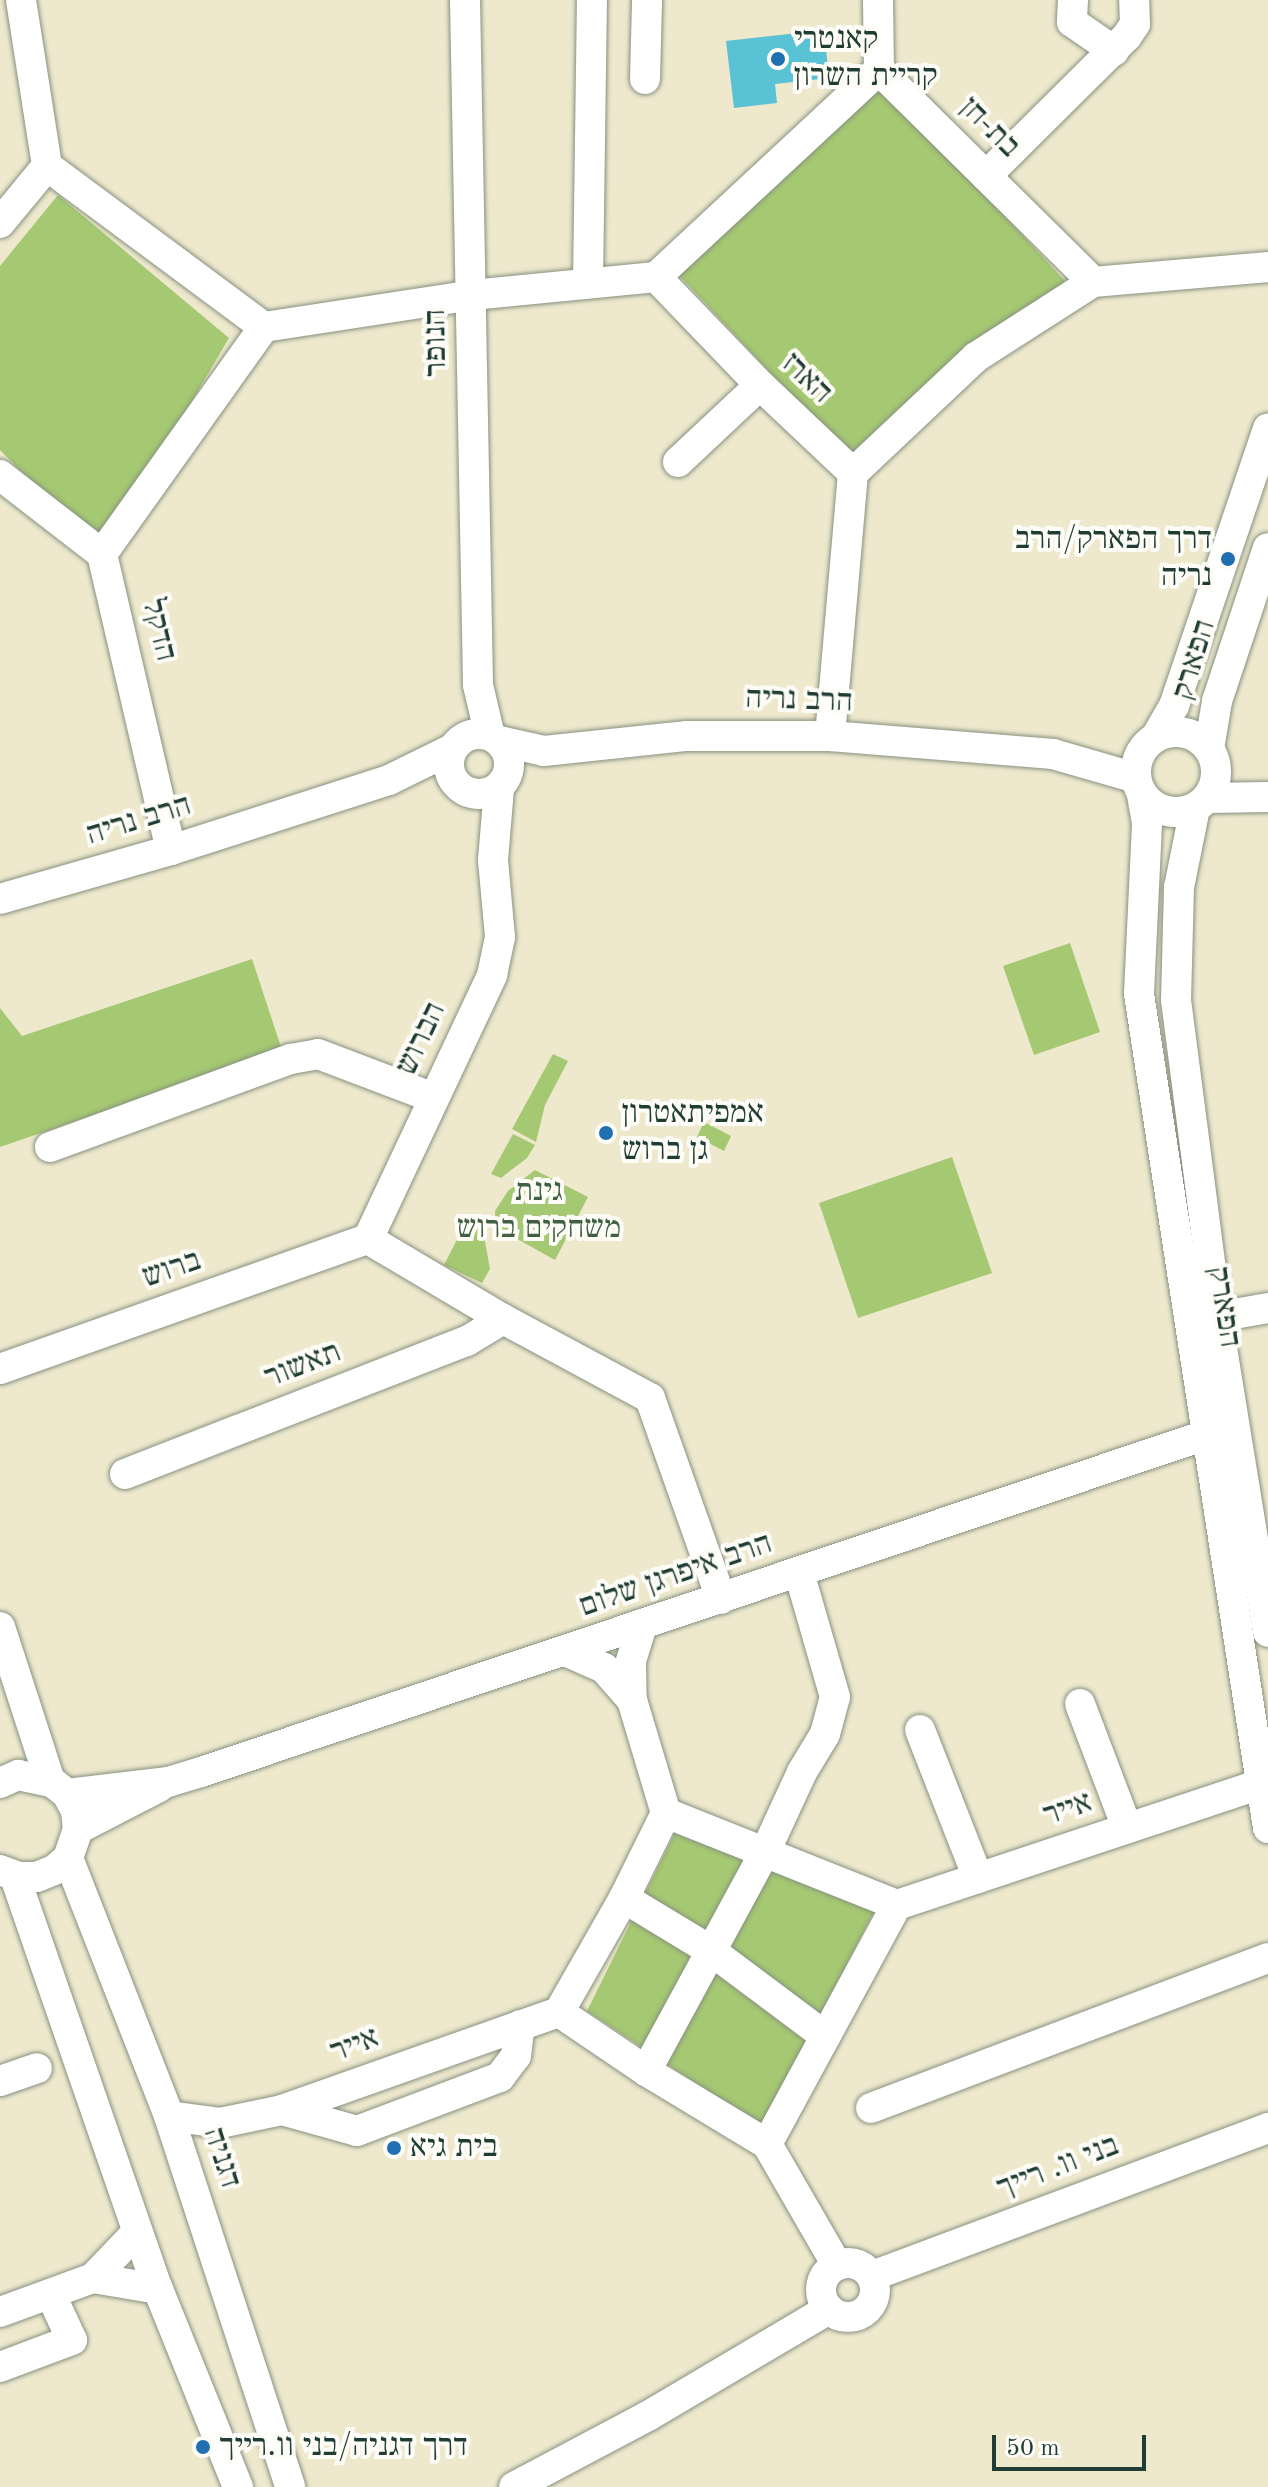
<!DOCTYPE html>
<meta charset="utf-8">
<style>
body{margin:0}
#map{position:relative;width:1268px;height:2487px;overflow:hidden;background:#eee8cd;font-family:"Old Standard TT","Frank Ruhl Libre",serif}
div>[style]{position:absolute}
.green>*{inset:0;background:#a5c872}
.water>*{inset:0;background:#59c2d5}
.roads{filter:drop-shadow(0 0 2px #869280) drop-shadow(0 0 2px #869280)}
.minor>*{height:30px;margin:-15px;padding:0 15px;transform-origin:15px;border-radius:15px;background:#fff}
.minor>.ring{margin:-15px;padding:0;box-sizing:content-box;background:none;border:30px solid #fff;border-radius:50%}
.dots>*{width:22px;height:22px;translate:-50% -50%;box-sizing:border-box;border:4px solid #fdfcf7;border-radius:50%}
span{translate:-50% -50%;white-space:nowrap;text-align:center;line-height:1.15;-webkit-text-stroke:8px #fdfcf7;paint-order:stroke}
.poi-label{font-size:32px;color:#1f3d34}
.left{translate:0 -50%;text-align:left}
.right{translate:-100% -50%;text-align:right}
.street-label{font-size:32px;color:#1f3d34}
.park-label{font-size:32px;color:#406044}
.scale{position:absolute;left:992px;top:2435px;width:154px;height:36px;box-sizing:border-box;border:4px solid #1f3d34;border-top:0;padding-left:10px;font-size:24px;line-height:28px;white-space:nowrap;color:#1f3d34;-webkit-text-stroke:6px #fdfcf7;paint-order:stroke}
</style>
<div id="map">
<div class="green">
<i style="clip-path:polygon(882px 83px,1065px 281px,854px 462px,676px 272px)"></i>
<i style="clip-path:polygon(58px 195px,229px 338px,102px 554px,0 450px,0 266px)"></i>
<i style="clip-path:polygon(1070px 943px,1100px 1032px,1034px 1055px,1003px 966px)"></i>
<i style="clip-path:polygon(252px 959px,282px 1050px,0 1147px,0 1008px,22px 1036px)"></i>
<i style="clip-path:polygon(553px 1054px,568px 1061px,545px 1105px,536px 1142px,512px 1129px)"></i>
<i style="clip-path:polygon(704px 1122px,731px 1136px,724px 1151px,697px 1137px)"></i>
<i style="clip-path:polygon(513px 1134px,535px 1145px,527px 1158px,501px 1178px,491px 1174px)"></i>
<i style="clip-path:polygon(952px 1157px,992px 1273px,858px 1318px,819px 1203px)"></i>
<i style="clip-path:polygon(535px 1170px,588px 1197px,555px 1260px,496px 1227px,495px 1211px,508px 1191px)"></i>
<i style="clip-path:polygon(469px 1216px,481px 1220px,490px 1269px,482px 1283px,444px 1265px)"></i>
<i style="clip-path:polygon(675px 1833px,875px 1910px,762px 2127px,587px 2011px)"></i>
</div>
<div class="water">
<i style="clip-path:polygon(824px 30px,829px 78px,775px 84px,777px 103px,734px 108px,726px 41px)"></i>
</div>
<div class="roads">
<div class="minor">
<i style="left:21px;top:0;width:168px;rotate:81.1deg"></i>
<i style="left:465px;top:0;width:685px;rotate:88.91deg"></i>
<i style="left:478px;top:685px;width:52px;rotate:76.8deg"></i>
<i style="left:878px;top:0;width:70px;rotate:89.2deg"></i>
<i style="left:1073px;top:0;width:22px;rotate:93deg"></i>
<i style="left:1072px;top:22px;width:51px;rotate:34.6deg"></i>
<i style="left:645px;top:79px;width:79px;rotate:-88.5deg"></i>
<i style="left:47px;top:166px;width:270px;rotate:36.6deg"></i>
<i style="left:264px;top:327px;width:210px;rotate:-8.7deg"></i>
<i style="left:472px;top:295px;width:185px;rotate:-5.6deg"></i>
<i style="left:986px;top:176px;width:199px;rotate:-44.8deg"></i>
<i style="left:1127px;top:36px;width:14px;rotate:-56deg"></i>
<i style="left:1135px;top:24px;width:24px;rotate:-92deg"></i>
<i style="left:0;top:223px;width:74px;rotate:-50.5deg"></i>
<i style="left:656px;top:277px;width:304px;rotate:-42.9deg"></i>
<i style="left:879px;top:70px;width:301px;rotate:44.7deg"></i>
<i style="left:656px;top:277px;width:150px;rotate:46.1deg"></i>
<i style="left:760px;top:385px;width:128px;rotate:43.4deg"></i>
<i style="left:588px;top:283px;width:283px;rotate:-89.2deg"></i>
<i style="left:678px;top:462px;width:112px;rotate:-43.2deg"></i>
<i style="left:853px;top:473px;width:169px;rotate:-43.3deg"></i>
<i style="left:976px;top:357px;width:139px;rotate:-32.7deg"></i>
<i style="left:1093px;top:282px;width:176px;rotate:-4.9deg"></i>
<i style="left:0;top:475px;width:129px;rotate:37.8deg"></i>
<i style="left:102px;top:554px;width:304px;rotate:76.9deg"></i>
<i style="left:102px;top:554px;width:279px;rotate:-54.5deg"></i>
<i class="ring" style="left:1136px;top:732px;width:50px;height:50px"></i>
<i class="ring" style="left:449px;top:734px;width:30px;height:30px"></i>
<i style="left:830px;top:736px;width:264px;rotate:-85deg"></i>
<i style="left:1156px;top:737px;width:36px;rotate:-60deg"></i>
<i style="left:1174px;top:706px;width:293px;rotate:-71.3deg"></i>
<i style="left:499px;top:741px;width:46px;rotate:12.5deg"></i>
<i style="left:544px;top:751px;width:144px;rotate:-6deg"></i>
<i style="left:687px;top:736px;width:143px"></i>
<i style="left:830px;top:736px;width:224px;rotate:4.6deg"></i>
<i style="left:1053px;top:754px;width:86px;rotate:16.1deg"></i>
<i style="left:1209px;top:749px;width:49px;rotate:-80.5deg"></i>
<i style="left:1217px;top:701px;width:161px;rotate:-71.6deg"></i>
<i style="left:1142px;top:795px;width:29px;rotate:80deg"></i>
<i style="left:1147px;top:824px;width:170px;rotate:92.7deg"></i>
<i style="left:1139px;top:994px;width:844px;rotate:81.21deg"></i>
<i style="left:1207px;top:798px;width:61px;rotate:-0.9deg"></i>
<i style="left:1195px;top:808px;width:81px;rotate:101.4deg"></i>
<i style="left:1179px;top:887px;width:113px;rotate:91.5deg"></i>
<i style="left:1176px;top:1000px;width:320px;rotate:82.6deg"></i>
<i style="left:1217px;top:1317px;width:319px;rotate:80.8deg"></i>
<i style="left:0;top:899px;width:178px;rotate:-16deg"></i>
<i style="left:171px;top:850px;width:229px;rotate:-17.8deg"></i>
<i style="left:389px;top:780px;width:70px;rotate:-26.2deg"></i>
<i style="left:50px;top:1147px;width:257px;rotate:-20.1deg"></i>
<i style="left:291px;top:1059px;width:27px;rotate:-10deg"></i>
<i style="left:318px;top:1054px;width:124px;rotate:20.8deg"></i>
<i style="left:368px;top:1239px;width:157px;rotate:30.7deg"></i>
<i style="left:503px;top:1319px;width:167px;rotate:28.3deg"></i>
<i style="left:650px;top:1398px;width:213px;rotate:70.5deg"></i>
<i style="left:368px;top:1239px;width:292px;rotate:-64.8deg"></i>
<i style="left:492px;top:975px;width:39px;rotate:-78deg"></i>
<i style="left:500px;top:937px;width:77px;rotate:-95.2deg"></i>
<i style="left:493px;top:860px;width:72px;rotate:-85.2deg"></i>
<i style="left:1217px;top:1317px;width:52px;rotate:-10deg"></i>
<i style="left:0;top:1369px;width:390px;rotate:-19.5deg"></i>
<i style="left:125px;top:1474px;width:367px;rotate:-21.3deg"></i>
<i style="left:467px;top:1341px;width:42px;rotate:-31.4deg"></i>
<i style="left:642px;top:1625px;width:38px;rotate:107deg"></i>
<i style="left:631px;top:1661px;width:39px;rotate:89deg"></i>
<i style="left:632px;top:1700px;width:118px;rotate:73.3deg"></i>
<i style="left:0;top:1627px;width:162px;rotate:72deg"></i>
<i style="left:565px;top:1651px;width:43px;rotate:23.6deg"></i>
<i style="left:604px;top:1668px;width:43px;rotate:48.8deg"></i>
<i style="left:1080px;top:1704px;width:133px;rotate:69.2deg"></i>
<i style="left:920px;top:1730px;width:159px;rotate:68.6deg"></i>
<i style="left:0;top:1783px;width:20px;rotate:-24deg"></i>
<i style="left:18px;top:1775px;width:35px;rotate:12deg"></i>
<i style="left:52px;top:1782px;width:19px;rotate:39deg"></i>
<i style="left:67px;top:1794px;width:19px;rotate:62deg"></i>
<i style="left:76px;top:1811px;width:18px;rotate:84deg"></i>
<i style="left:78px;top:1829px;width:31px;rotate:109deg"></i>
<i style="left:68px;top:1858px;width:18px;rotate:139deg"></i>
<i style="left:54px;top:1870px;width:18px;rotate:158deg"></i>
<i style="left:37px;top:1877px;width:18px;rotate:180deg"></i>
<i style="left:19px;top:1877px;width:20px;rotate:-160deg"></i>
<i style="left:67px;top:1794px;width:102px;rotate:-6.8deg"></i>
<i style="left:168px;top:1782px;width:34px;rotate:-17deg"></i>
<i style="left:201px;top:1772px;width:1060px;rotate:-18.54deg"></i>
<i style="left:78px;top:1829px;width:91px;rotate:-27.4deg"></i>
<i style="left:68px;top:1858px;width:277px;rotate:68.6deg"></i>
<i style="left:169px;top:2116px;width:390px;rotate:71.9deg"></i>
<i style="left:15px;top:1877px;width:436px;rotate:70.9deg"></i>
<i style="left:158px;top:2289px;width:214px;rotate:68deg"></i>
<i style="left:624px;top:1898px;width:100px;rotate:31.2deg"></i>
<i style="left:710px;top:1950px;width:144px;rotate:36.8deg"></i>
<i style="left:559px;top:2012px;width:105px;rotate:34.1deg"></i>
<i style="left:646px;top:2071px;width:141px;rotate:31.1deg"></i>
<i style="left:767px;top:2144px;width:272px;rotate:-61.5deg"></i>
<i style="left:646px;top:2071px;width:251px;rotate:-61.5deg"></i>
<i style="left:766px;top:1850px;width:86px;rotate:-65.2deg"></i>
<i style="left:802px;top:1772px;width:44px;rotate:-58.8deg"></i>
<i style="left:825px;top:1734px;width:38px;rotate:-75deg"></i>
<i style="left:835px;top:1697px;width:130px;rotate:-106.1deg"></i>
<i style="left:0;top:2081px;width:39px;rotate:-19deg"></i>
<i style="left:871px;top:2108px;width:424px;rotate:-20.7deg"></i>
<i style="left:282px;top:2110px;width:78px;rotate:15.6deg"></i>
<i style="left:357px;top:2131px;width:153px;rotate:-20.7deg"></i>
<i style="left:500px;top:2077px;width:26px;rotate:-53deg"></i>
<i style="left:516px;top:2056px;width:31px;rotate:-83deg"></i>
<i style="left:169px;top:2116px;width:51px;rotate:7.8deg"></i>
<i style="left:220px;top:2123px;width:63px;rotate:-11.8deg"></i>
<i style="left:282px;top:2110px;width:294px;rotate:-19.5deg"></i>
<i style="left:559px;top:2012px;width:131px;rotate:-60.3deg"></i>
<i style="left:624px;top:1898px;width:95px;rotate:-63.7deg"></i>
<i style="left:666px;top:1813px;width:249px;rotate:21.7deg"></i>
<i style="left:897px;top:1905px;width:384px;rotate:-18.4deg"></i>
<i style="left:767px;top:2144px;width:140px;rotate:60deg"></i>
<i style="left:137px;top:2232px;width:64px;rotate:133.7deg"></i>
<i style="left:93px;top:2278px;width:66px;rotate:9.6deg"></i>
<i class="ring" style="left:821px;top:2263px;width:24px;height:24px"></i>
<i style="left:872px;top:2276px;width:423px;rotate:-20.5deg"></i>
<i style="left:0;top:2312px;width:99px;rotate:-20.1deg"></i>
<i style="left:0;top:2367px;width:77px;rotate:-20.6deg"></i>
<i style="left:72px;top:2340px;width:50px;rotate:-115deg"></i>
<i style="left:514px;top:2487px;width:152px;rotate:-27.9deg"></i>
<i style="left:648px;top:2416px;width:210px;rotate:-30.6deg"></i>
</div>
</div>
<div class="dots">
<i style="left:778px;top:59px;background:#1f6fb2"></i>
<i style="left:1228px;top:559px;background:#1f6fb2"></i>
<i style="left:606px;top:1133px;background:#1f6fb2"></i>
<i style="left:394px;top:2148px;background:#1f6fb2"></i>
<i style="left:203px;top:2447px;background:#1f6fb2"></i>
</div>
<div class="poi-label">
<span class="left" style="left:794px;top:59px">קאנטרי<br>קריית השרון</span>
<span class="right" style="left:1212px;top:559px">דרך הפארק/הרב<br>נריה</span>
<span class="left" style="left:622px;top:1133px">אמפיתאטרון<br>גן ברוש</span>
<span class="left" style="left:410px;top:2148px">בית גיא</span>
<span class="left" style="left:219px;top:2447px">דרך דגניה/בני וו.רייך</span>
</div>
<div class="street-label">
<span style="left:989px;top:128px;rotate:45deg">בת-חן</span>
<span style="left:437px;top:343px;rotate:-91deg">הנופר</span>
<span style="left:806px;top:379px;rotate:44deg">הארז</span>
<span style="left:158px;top:630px;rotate:76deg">הדקל</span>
<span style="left:1195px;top:660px;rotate:-73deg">הפארק</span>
<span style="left:799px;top:701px;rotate:2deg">הרב נריה</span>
<span style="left:139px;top:821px;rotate:-17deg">הרב נריה</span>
<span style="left:422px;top:1039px;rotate:-65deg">הברוש</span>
<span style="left:172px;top:1270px;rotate:-19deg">ברוש</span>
<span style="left:1223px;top:1307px;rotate:81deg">הפארק</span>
<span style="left:303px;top:1366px;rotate:-21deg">תאשור</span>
<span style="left:676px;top:1576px;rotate:-19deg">הרב איפרגן שלום</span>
<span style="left:1068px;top:1810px;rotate:-18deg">אייר</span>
<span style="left:355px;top:2046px;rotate:-20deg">אייר</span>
<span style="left:221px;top:2158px;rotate:72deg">דגניה</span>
<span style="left:1058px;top:2168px;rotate:-21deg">בני וו. רייך</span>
</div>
<div class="park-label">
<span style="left:539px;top:1211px">גינת<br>משחקים ברוש</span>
</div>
<div class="scale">50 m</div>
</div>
